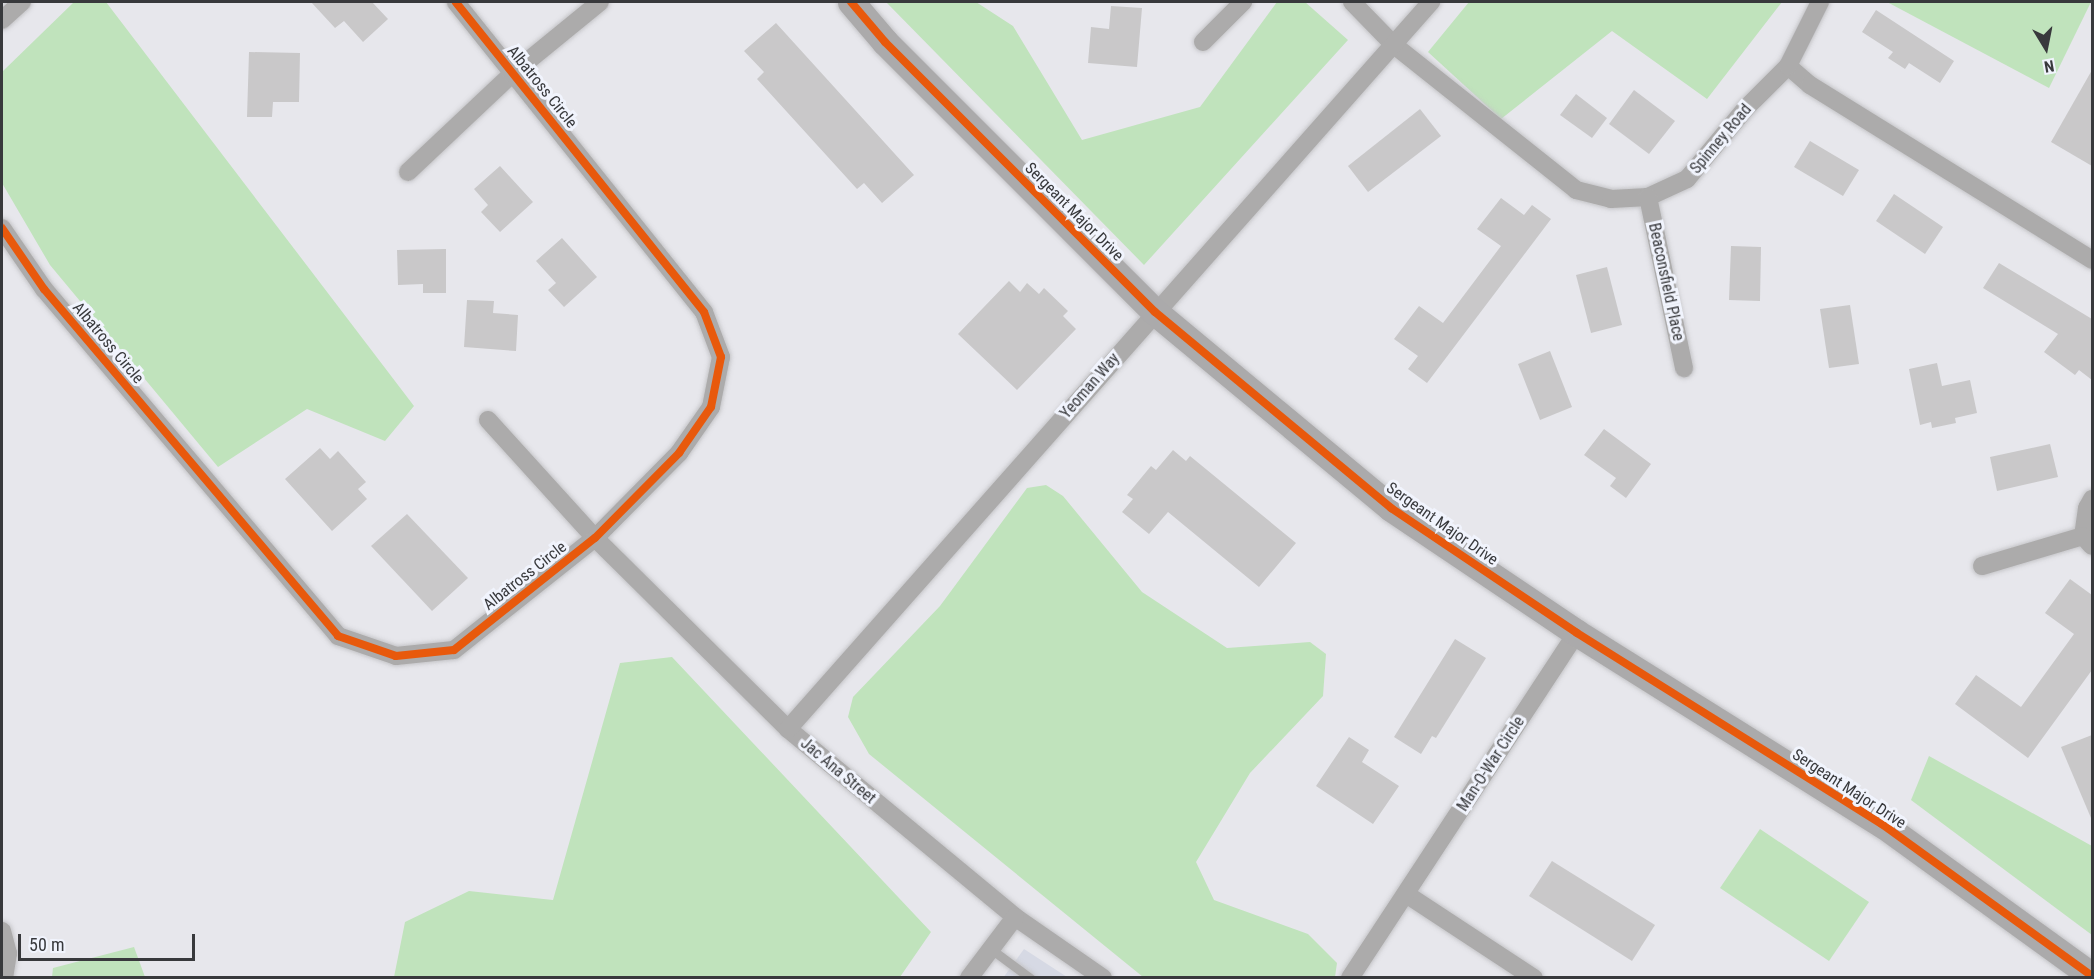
<!DOCTYPE html>
<style>
body{margin:0}
#map{position:relative;width:2094px;height:979px;overflow:hidden;background:#e7e7ec;font-family:"Roboto Condensed",sans-serif}
div>[style]{position:absolute}
.built>*{inset:0;background:#d6d9e4}
.green>*{inset:0;background:#c0e3bc}
.building>*{inset:0;background:#c9c8c9}
.roads{filter:drop-shadow(0 0 2px #c5c5c8) drop-shadow(0 0 2px #c5c5c8)}
.lane>*{height:9px;margin:-4.5px;padding:0 4.5px;transform-origin:4.5px;border-radius:4.5px;background:#acabab}
.street>*{height:18px;margin:-9px;padding:0 9px;transform-origin:9px;border-radius:9px;background:#acabab}
.secondary>*{height:27px;margin:-13.5px;padding:0 13.5px;transform-origin:13.5px;border-radius:13.5px;background:#abaaab}
.cycleway>*{height:8px;margin:-4px;padding:0 4px;transform-origin:4px;border-radius:4px;background:#e8590c}
span{translate:-50% -50%;white-space:nowrap;text-align:center;line-height:1.15;-webkit-text-stroke:6px #f1f4fd;paint-order:stroke}
.street-label{font-size:16px;color:#38393c}
.frame{position:absolute;inset:0;border:3px solid #38393c;pointer-events:none}
.north{position:absolute;left:2016px;top:18px;width:60px;height:60px;-webkit-text-stroke:4px #f1f4fd;paint-order:stroke;rotate:170deg;font-size:16px;font-weight:700;line-height:24px;text-align:center;color:#38393c}
.north::after{content:'';display:block;margin:auto;width:21px;height:27px;background:#38393c;clip-path:polygon(50% 0,100% 100%,50% 72%,0 100%)}
.scale{position:absolute;left:18px;top:934px;width:177px;height:27px;box-sizing:border-box;border:3px solid #38393c;border-top:0;padding-left:8px;font-size:18px;line-height:21px;white-space:nowrap;color:#38393c;-webkit-text-stroke:4px #f1f4fd;paint-order:stroke}
</style>
<div id="map">
<div class="built">
<i style="clip-path:polygon(1024px 949px,1067px 977px,1003px 978px)"></i>
</div>
<div class="green">
<i style="clip-path:polygon(74px 2px,106px 2px,414px 406px,385px 441px,307px 409px,218px 467px,50px 265px,2px 183px,2px 72px)"></i>
<i style="clip-path:polygon(886px 2px,976px 2px,1013px 26px,1082px 140px,1200px 107px,1277px 2px,1305px 2px,1348px 40px,1144px 265px)"></i>
<i style="clip-path:polygon(1469px 2px,1782px 2px,1707px 99px,1612px 31px,1501px 119px,1428px 52px)"></i>
<i style="clip-path:polygon(1887px 2px,2091px 2px,2049px 88px)"></i>
<i style="clip-path:polygon(1046px 485px,1063px 496px,1142px 592px,1227px 648px,1310px 642px,1326px 654px,1323px 696px,1250px 773px,1196px 862px,1214px 900px,1308px 934px,1337px 963px,1335px 977px,1143px 977px,869px 754px,848px 717px,853px 697px,940px 606px,1027px 488px)"></i>
<i style="clip-path:polygon(672px 657px,931px 932px,900px 977px,394px 977px,405px 922px,469px 891px,553px 900px,620px 663px)"></i>
<i style="clip-path:polygon(1929px 756px,2092px 846px,2092px 935px,1911px 800px)"></i>
<i style="clip-path:polygon(1760px 829px,1869px 902px,1829px 961px,1720px 888px)"></i>
<i style="clip-path:polygon(134px 947px,145px 977px,52px 977px,53px 968px)"></i>
</div>
<div class="building">
<i style="clip-path:polygon(311px 2px,372px 2px,388px 19px,363px 42px,344px 21px,335px 28px)"></i>
<i style="clip-path:polygon(1111px 6px,1142px 8px,1137px 67px,1088px 63px,1091px 27px,1109px 29px)"></i>
<i style="clip-path:polygon(1876px 10px,1954px 61px,1940px 83px,1909px 63px,1905px 69px,1888px 58px,1893px 52px,1862px 32px)"></i>
<i style="clip-path:polygon(776px 23px,914px 175px,882px 203px,864px 183px,857px 189px,757px 79px,764px 72px,744px 51px)"></i>
<i style="clip-path:polygon(249px 52px,300px 53px,299px 102px,273px 102px,272px 117px,247px 117px)"></i>
<i style="clip-path:polygon(2092px 70px,2092px 166px,2051px 142px)"></i>
<i style="clip-path:polygon(1634px 90px,1675px 121px,1649px 154px,1609px 124px)"></i>
<i style="clip-path:polygon(1576px 94px,1607px 118px,1592px 138px,1560px 115px)"></i>
<i style="clip-path:polygon(1420px 109px,1441px 136px,1368px 192px,1348px 166px)"></i>
<i style="clip-path:polygon(1810px 141px,1859px 170px,1843px 196px,1794px 167px)"></i>
<i style="clip-path:polygon(500px 166px,533px 202px,500px 232px,481px 212px,488px 205px,474px 189px)"></i>
<i style="clip-path:polygon(1894px 194px,1943px 227px,1925px 254px,1876px 221px)"></i>
<i style="clip-path:polygon(1501px 198px,1524px 215px,1532px 205px,1551px 219px,1427px 383px,1408px 369px,1418px 356px,1394px 339px,1419px 306px,1443px 323px,1501px 246px,1477px 229px)"></i>
<i style="clip-path:polygon(562px 238px,597px 277px,564px 307px,548px 290px,556px 283px,536px 261px)"></i>
<i style="clip-path:polygon(1731px 246px,1761px 247px,1760px 301px,1729px 300px)"></i>
<i style="clip-path:polygon(446px 249px,446px 293px,423px 293px,423px 284px,398px 285px,397px 250px)"></i>
<i style="clip-path:polygon(1999px 263px,2092px 319px,2092px 380px,2079px 370px,2075px 375px,2044px 352px,2058px 334px,1983px 288px)"></i>
<i style="clip-path:polygon(1607px 267px,1622px 325px,1591px 333px,1576px 275px)"></i>
<i style="clip-path:polygon(1009px 281px,1020px 292px,1027px 283px,1039px 294px,1044px 288px,1068px 311px,1063px 316px,1076px 329px,1017px 390px,958px 334px)"></i>
<i style="clip-path:polygon(467px 300px,494px 301px,493px 313px,518px 315px,516px 351px,464px 347px)"></i>
<i style="clip-path:polygon(1850px 305px,1859px 364px,1829px 368px,1820px 309px)"></i>
<i style="clip-path:polygon(1550px 351px,1572px 407px,1540px 420px,1518px 364px)"></i>
<i style="clip-path:polygon(1937px 363px,1942px 386px,1970px 380px,1977px 413px,1955px 418px,1956px 423px,1932px 428px,1931px 422px,1920px 425px,1909px 369px)"></i>
<i style="clip-path:polygon(1604px 429px,1651px 464px,1626px 498px,1610px 486px,1616px 478px,1584px 455px)"></i>
<i style="clip-path:polygon(2050px 444px,2058px 477px,1997px 491px,1990px 457px)"></i>
<i style="clip-path:polygon(320px 448px,330px 459px,338px 451px,366px 482px,358px 489px,367px 499px,332px 531px,285px 479px)"></i>
<i style="clip-path:polygon(1173px 450px,1186px 461px,1190px 456px,1296px 543px,1259px 587px,1168px 512px,1149px 534px,1122px 512px,1133px 499px,1127px 495px,1151px 466px,1156px 470px)"></i>
<i style="clip-path:polygon(407px 514px,468px 578px,432px 611px,371px 546px)"></i>
<i style="clip-path:polygon(2070px 579px,2092px 595px,2092px 670px,2028px 758px,1955px 704px,1976px 675px,2021px 707px,2074px 634px,2045px 613px)"></i>
<i style="clip-path:polygon(1455px 639px,1486px 658px,1436px 738px,1432px 736px,1421px 754px,1394px 737px)"></i>
<i style="clip-path:polygon(2092px 735px,2092px 818px,2091px 818px,2061px 747px)"></i>
<i style="clip-path:polygon(1349px 737px,1369px 750px,1362px 762px,1399px 786px,1373px 824px,1316px 786px)"></i>
<i style="clip-path:polygon(1552px 861px,1655px 925px,1632px 961px,1529px 896px)"></i>
</div>
<div class="roads">
<div class="lane">
<i style="left:991px;top:949px;width:49px;rotate:36.6deg"></i>
</div>
<div class="street">
<i style="left:1352px;top:2px;width:60px;rotate:45.7deg"></i>
<i style="left:1394px;top:45px;width:233px;rotate:38.5deg"></i>
<i style="left:1576px;top:190px;width:36px;rotate:14deg"></i>
<i style="left:1611px;top:199px;width:37px;rotate:-3deg"></i>
<i style="left:1648px;top:197px;width:43px;rotate:-24.8deg"></i>
<i style="left:1687px;top:179px;width:92px;rotate:-50.3deg"></i>
<i style="left:1746px;top:108px;width:59px;rotate:-45deg"></i>
<i style="left:1788px;top:66px;width:29px;rotate:41deg"></i>
<i style="left:1810px;top:85px;width:332px;rotate:31.8deg"></i>
<i style="left:2px;top:20px;width:27px;rotate:-42deg"></i>
<i style="left:1203px;top:42px;width:57px;rotate:-45deg"></i>
<i style="left:1788px;top:66px;width:72px;rotate:-63.4deg"></i>
<i style="left:408px;top:172px;width:144px;rotate:-43.3deg"></i>
<i style="left:513px;top:73px;width:112px;rotate:-39.2deg"></i>
<i style="left:1648px;top:197px;width:175px;rotate:78.1deg"></i>
<i style="left:2px;top:228px;width:74px;rotate:55.5deg"></i>
<i style="left:44px;top:289px;width:455px;rotate:49.7deg"></i>
<i style="left:338px;top:636px;width:61px;rotate:19deg"></i>
<i style="left:396px;top:656px;width:58px;rotate:-5.9deg"></i>
<i style="left:454px;top:650px;width:180px;rotate:-38.5deg"></i>
<i style="left:595px;top:538px;width:120px;rotate:-45.3deg"></i>
<i style="left:679px;top:453px;width:56px;rotate:-55.2deg"></i>
<i style="left:711px;top:407px;width:51px;rotate:-78.7deg"></i>
<i style="left:721px;top:357px;width:48px;rotate:-110.7deg"></i>
<i style="left:704px;top:312px;width:397px;rotate:-128.7deg"></i>
<i style="left:488px;top:420px;width:159px;rotate:47.8deg"></i>
<i style="left:595px;top:538px;width:272px;rotate:44.7deg"></i>
<i style="left:788px;top:729px;width:295px;rotate:39.6deg"></i>
<i style="left:1015px;top:917px;width:107px;rotate:34.7deg"></i>
<i style="left:2092px;top:499px;width:10px;rotate:119deg"></i>
<i style="left:2087px;top:508px;width:28px;rotate:98deg"></i>
<i style="left:2083px;top:536px;width:13px;rotate:48deg"></i>
<i style="left:1982px;top:566px;width:105px;rotate:-16.5deg"></i>
<i style="left:788px;top:729px;width:971px;rotate:-48.51deg"></i>
<i style="left:1406px;top:894px;width:153px;rotate:33.3deg"></i>
<i style="left:2px;top:931px;width:23px;rotate:75deg"></i>
<i style="left:8px;top:953px;width:25px;rotate:99deg"></i>
<i style="left:969px;top:978px;width:76px;rotate:-53deg"></i>
<i style="left:1350px;top:978px;width:413px;rotate:-56.7deg"></i>
</div>
<div class="secondary">
<i style="left:851px;top:2px;width:52px;rotate:49.6deg"></i>
<i style="left:885px;top:42px;width:382px;rotate:45deg"></i>
<i style="left:1155px;top:312px;width:307px;rotate:39.7deg"></i>
<i style="left:1391px;top:508px;width:224px;rotate:33.9deg"></i>
<i style="left:1577px;top:633px;width:360px;rotate:32.1deg"></i>
<i style="left:1882px;top:824px;width:259px;rotate:35.9deg"></i>
</div>
</div>
<div class="cycleway">
<i style="left:851px;top:2px;width:52px;rotate:49.6deg"></i>
<i style="left:885px;top:42px;width:382px;rotate:45deg"></i>
<i style="left:1155px;top:312px;width:307px;rotate:39.7deg"></i>
<i style="left:1391px;top:508px;width:224px;rotate:33.9deg"></i>
<i style="left:1577px;top:633px;width:360px;rotate:32.1deg"></i>
<i style="left:1882px;top:824px;width:259px;rotate:35.9deg"></i>
<i style="left:2px;top:228px;width:74px;rotate:55.5deg"></i>
<i style="left:44px;top:289px;width:455px;rotate:49.7deg"></i>
<i style="left:338px;top:636px;width:61px;rotate:19deg"></i>
<i style="left:396px;top:656px;width:58px;rotate:-5.9deg"></i>
<i style="left:454px;top:650px;width:180px;rotate:-38.5deg"></i>
<i style="left:595px;top:538px;width:120px;rotate:-45.3deg"></i>
<i style="left:679px;top:453px;width:56px;rotate:-55.2deg"></i>
<i style="left:711px;top:407px;width:51px;rotate:-78.7deg"></i>
<i style="left:721px;top:357px;width:48px;rotate:-110.7deg"></i>
<i style="left:704px;top:312px;width:397px;rotate:-128.7deg"></i>
</div>
<div class="street-label">
<span style="left:542px;top:87px;rotate:51deg">Albatross Circle</span>
<span style="left:1721px;top:139px;rotate:-50deg">Spinney Road</span>
<span style="left:1074px;top:212px;rotate:45deg">Sergeant Major Drive</span>
<span style="left:1666px;top:282px;rotate:78deg">Beaconsfield Place</span>
<span style="left:108px;top:343px;rotate:50deg">Albatross Circle</span>
<span style="left:1090px;top:386px;rotate:-49deg">Yeoman Way</span>
<span style="left:1442px;top:524px;rotate:35deg">Sergeant Major Drive</span>
<span style="left:525px;top:576px;rotate:-38deg">Albatross Circle</span>
<span style="left:1491px;top:764px;rotate:-57deg">Man-O-War Circle</span>
<span style="left:838px;top:771px;rotate:40deg">Jac Ana Street</span>
<span style="left:1849px;top:789px;rotate:33deg">Sergeant Major Drive</span>
</div>
<div class="frame"></div>
<div class="north">N</div>
<div class="scale">50 m</div>
</div>
